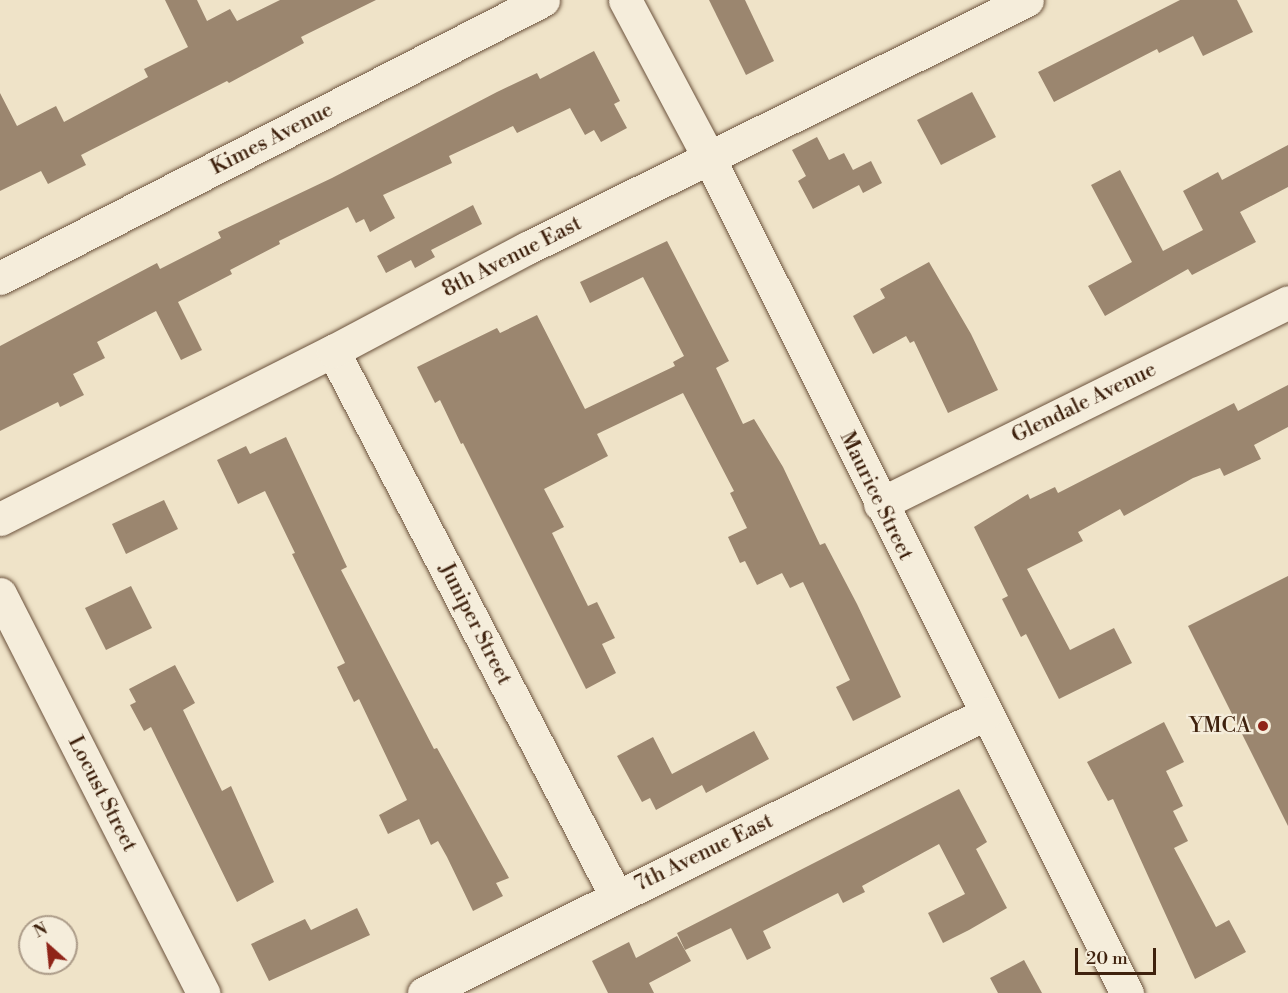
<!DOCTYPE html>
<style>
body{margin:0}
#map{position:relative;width:1288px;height:993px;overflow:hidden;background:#efe3c8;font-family:"Libre Bodoni",serif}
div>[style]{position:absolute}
.building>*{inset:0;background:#9b866f}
.roads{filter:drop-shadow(0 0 2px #6b523c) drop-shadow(0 0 2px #6b523c)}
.minor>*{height:33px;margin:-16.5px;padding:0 16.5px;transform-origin:16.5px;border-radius:16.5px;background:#f5eddb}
.dots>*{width:16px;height:16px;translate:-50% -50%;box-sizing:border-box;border:3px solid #f5eddb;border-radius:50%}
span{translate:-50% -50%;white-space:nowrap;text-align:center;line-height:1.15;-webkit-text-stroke:4.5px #f5eddb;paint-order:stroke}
.street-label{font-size:21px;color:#3f220e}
.poi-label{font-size:21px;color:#3f220e}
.right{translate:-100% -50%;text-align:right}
.north{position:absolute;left:18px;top:915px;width:60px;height:60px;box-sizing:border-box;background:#f5eddb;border:2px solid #ac9c89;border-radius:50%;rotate:333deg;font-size:16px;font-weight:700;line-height:24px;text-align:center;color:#3f220e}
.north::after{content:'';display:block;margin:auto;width:21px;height:27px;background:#8f2418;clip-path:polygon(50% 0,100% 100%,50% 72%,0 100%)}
.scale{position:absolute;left:1075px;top:948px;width:81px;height:27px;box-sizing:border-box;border:3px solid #3f220e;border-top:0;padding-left:8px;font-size:18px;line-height:21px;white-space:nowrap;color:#3f220e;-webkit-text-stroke:4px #f5eddb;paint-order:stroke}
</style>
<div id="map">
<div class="building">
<i style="clip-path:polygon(165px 0,197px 0,207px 21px,230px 9px,237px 21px,280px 0,376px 0,301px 37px,304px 43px,229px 83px,227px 81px,81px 155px,86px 165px,48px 184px,41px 171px,0 191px,0 93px,17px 126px,56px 106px,64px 122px,148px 77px,144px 69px,188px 47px)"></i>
<i style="clip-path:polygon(709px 0,745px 0,774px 61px,746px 75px)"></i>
<i style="clip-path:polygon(1180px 0,1237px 0,1253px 32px,1203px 56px,1193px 36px,1159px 53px,1157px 49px,1054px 102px,1038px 72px)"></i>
<i style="clip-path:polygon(594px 51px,620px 101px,614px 104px,627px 128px,601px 142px,594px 130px,585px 135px,570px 108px,517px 133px,513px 126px,449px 156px,452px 163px,383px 195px,395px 218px,370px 232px,364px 219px,356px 223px,348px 207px,279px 241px,280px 244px,230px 270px,232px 274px,178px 302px,202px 350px,181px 360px,156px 311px,97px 342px,105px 358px,73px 374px,84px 395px,60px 407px,58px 402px,0 431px,0 346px,157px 263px,160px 269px,221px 238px,218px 232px,332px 178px,497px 92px,537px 73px,540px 79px)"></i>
<i style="clip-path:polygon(972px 92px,996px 137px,941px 165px,917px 120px)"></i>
<i style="clip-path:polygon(817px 137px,829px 160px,844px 153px,853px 170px,871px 161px,882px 183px,863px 193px,859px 185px,813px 209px,798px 181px,806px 176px,792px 150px)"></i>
<i style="clip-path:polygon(1288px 145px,1288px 187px,1240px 212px,1256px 242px,1192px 275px,1188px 269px,1105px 316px,1088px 286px,1132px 262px,1091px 185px,1120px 170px,1163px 251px,1203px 230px,1183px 191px,1218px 172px,1222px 180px)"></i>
<i style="clip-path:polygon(473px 205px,482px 224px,431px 250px,435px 257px,415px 268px,411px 260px,386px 273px,377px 256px)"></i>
<i style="clip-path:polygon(667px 241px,729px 361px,716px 368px,743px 424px,754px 419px,783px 467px,820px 545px,825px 543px,857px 604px,901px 697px,853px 721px,836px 687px,850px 680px,803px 582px,790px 588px,782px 573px,757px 585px,745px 561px,740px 563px,728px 537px,747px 528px,730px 493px,734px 491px,683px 393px,597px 434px,608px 456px,544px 489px,564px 527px,552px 533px,588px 606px,597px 602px,615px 638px,602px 644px,616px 673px,586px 689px,463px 443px,461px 444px,440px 400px,435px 403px,417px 367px,497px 328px,500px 333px,537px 315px,585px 409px,675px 366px,673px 362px,684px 356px,643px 277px,590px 303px,580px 282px)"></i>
<i style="clip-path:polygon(929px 262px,971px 334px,998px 390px,948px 413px,914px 341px,910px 343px,906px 336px,873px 354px,853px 316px,885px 298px,880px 289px)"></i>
<i style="clip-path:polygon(1288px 385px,1288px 427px,1254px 445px,1261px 459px,1224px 476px,1220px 468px,1193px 478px,1124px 516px,1120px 509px,1078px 532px,1083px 541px,1027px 569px,1070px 650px,1114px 628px,1132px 663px,1059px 699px,1026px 634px,1021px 637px,1002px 599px,1008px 596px,974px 527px,1028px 494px,1030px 499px,1055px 487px,1058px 493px,1234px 403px,1238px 411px)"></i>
<i style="clip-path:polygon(286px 437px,347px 567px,341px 570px,434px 749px,437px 748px,509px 878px,496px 883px,503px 896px,473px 911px,447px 857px,438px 841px,431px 845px,419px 819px,388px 834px,379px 815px,407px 800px,359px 699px,354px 702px,337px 667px,345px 663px,292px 554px,295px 553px,265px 491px,238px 504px,217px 460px,246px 446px,250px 454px)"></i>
<i style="clip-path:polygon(164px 500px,178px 529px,126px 554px,112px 524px)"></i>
<i style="clip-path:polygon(1288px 576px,1288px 826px,1188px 626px)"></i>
<i style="clip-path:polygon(131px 586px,152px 628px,106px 650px,85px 608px)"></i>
<i style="clip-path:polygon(175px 665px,195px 703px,183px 710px,222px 791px,231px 786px,274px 882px,237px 902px,151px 727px,144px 731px,130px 705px,136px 702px,129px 689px)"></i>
<i style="clip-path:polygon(1164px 722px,1184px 762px,1166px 771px,1183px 806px,1173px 811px,1188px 841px,1174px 848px,1216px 927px,1229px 920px,1246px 952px,1195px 979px,1113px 799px,1108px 801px,1087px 762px)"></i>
<i style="clip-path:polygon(754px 731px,769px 759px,706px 793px,702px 785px,656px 810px,650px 798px,642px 802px,617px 756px,653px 737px,672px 774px)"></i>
<i style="clip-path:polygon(959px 789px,987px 842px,976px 849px,1007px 908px,969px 930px,943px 943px,928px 913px,965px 894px,939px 844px,862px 886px,865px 892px,843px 903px,838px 893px,763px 931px,771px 948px,747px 960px,731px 928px,685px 950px,677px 933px)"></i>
<i style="clip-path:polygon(357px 908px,370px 935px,269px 981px,251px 944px,305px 919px,311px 930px)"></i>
<i style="clip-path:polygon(677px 936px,691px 961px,649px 983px,654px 993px,608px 993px,592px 961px,629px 942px,636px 958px)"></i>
<i style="clip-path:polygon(1024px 960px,1042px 993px,998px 993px,990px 978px)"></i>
</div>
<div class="roads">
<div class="minor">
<i style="left:625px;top:0;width:179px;rotate:62deg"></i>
<i style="left:709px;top:158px;width:934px;rotate:63.41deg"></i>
<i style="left:0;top:278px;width:610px;rotate:-27.11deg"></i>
<i style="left:333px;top:351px;width:614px;rotate:62.56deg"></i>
<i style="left:880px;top:504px;width:455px;rotate:-26.3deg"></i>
<i style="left:0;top:519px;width:373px;rotate:-26.8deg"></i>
<i style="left:333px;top:351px;width:220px;rotate:-28deg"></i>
<i style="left:527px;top:248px;width:558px;rotate:-26.38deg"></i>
<i style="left:0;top:594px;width:448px;rotate:63deg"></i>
<i style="left:424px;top:993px;width:627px;rotate:-26.44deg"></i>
</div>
</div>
<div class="dots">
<i style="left:1263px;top:726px;background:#8f2418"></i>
</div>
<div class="street-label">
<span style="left:272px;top:139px;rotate:-27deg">Kimes Avenue</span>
<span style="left:512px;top:257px;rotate:-27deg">8th Avenue East</span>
<span style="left:1084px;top:403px;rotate:-26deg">Glendale Avenue</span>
<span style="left:876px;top:496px;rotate:64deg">Maurice Street</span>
<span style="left:475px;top:624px;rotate:63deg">Juniper Street</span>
<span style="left:102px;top:794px;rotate:63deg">Locust Street</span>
<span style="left:704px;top:853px;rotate:-26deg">7th Avenue East</span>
</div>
<div class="poi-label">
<span class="right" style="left:1251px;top:726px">YMCA</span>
</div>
<div class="north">N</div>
<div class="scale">20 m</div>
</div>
